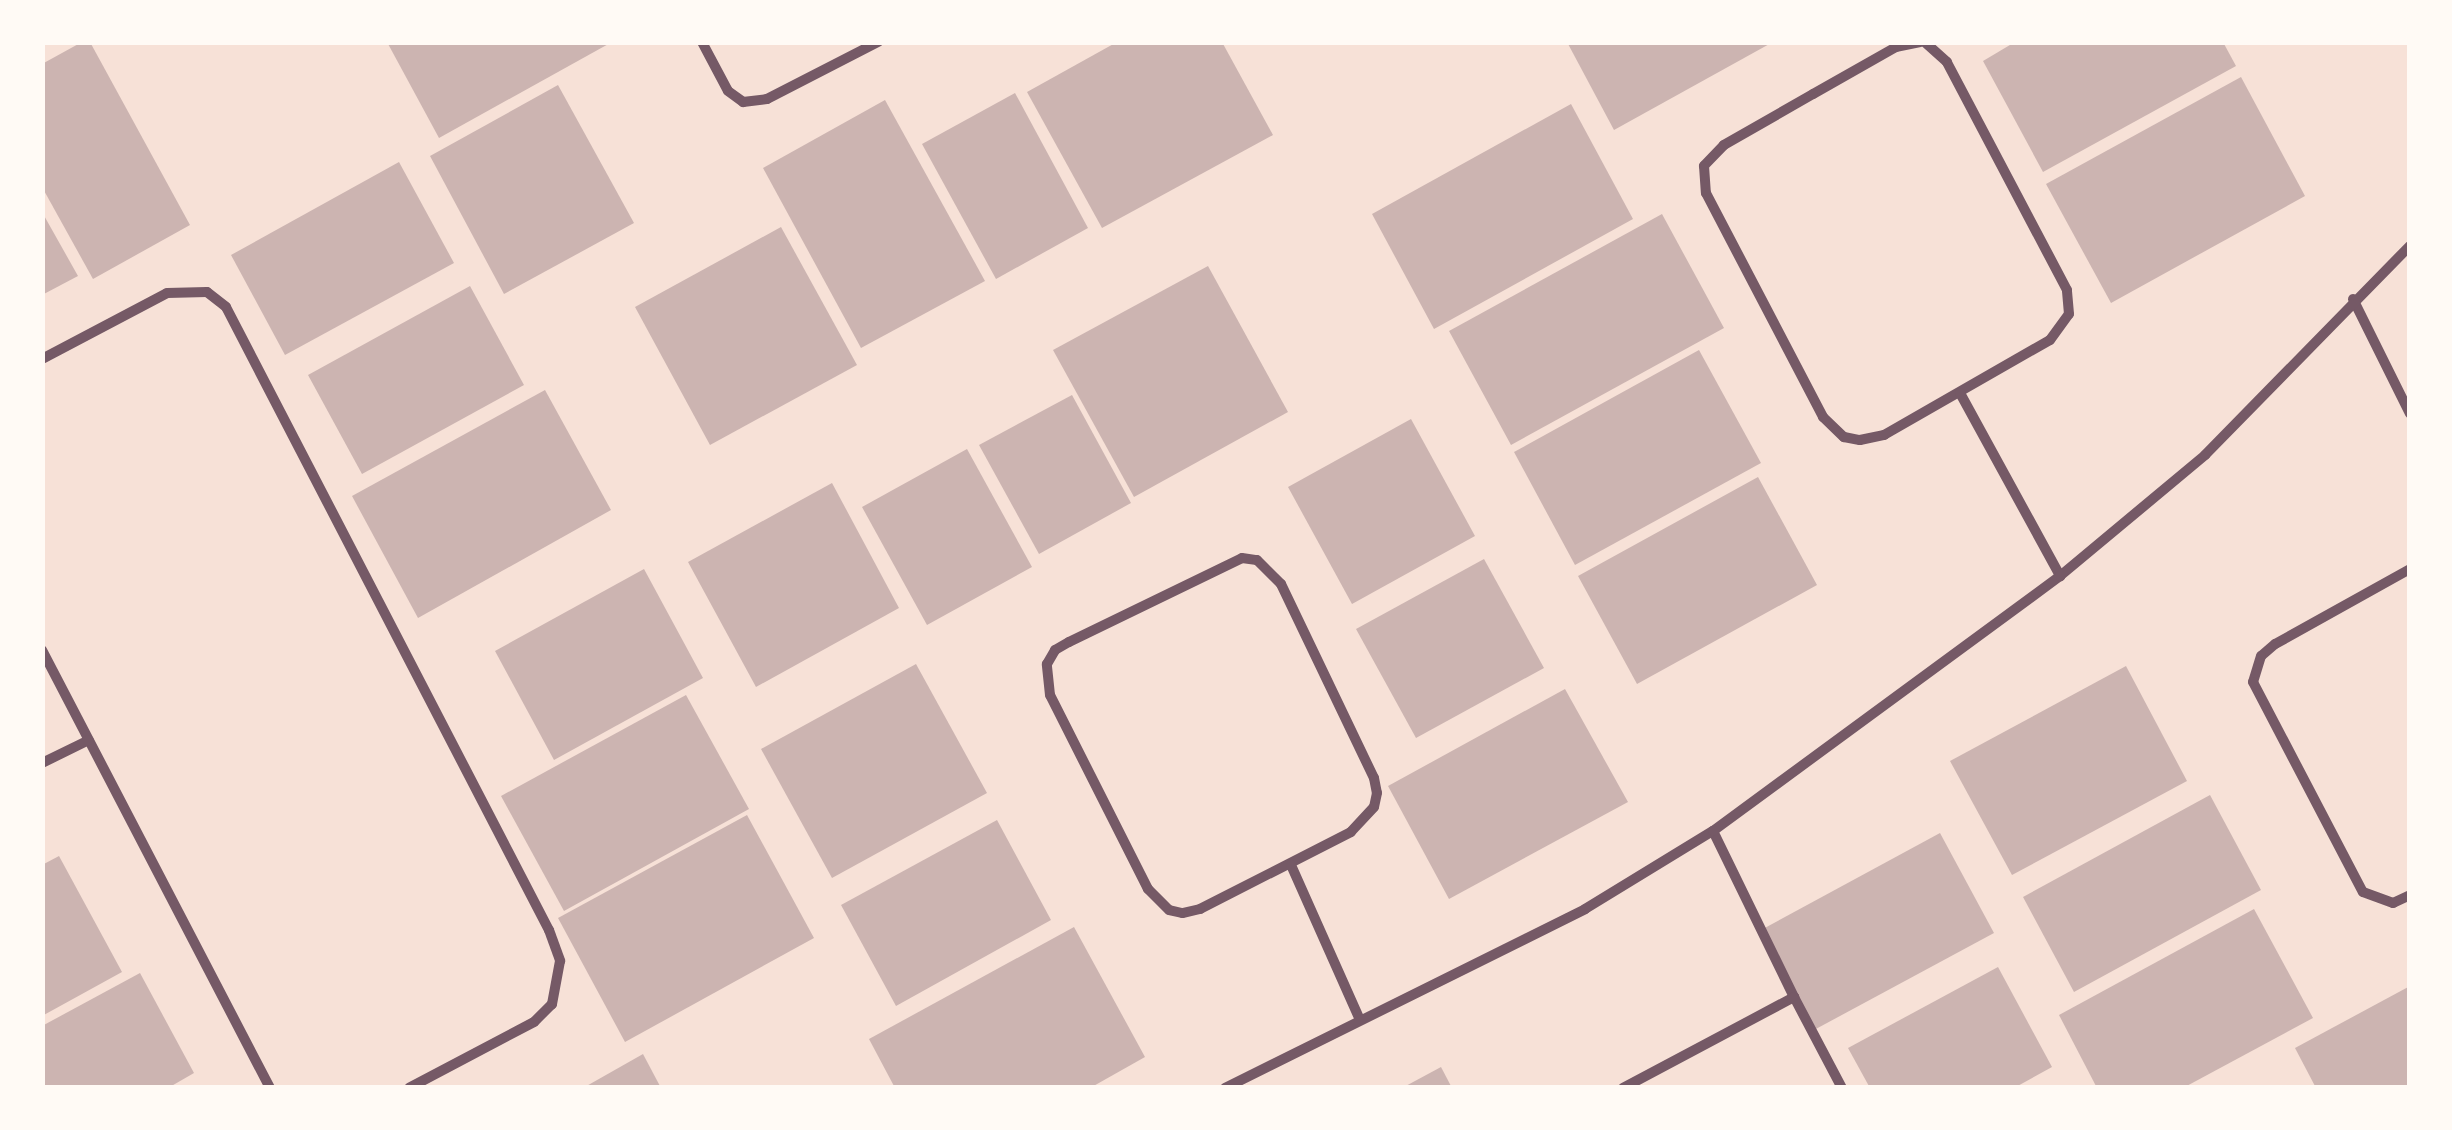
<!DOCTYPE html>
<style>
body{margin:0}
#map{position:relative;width:2452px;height:1130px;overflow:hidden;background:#f7e1d7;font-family:Raleway,sans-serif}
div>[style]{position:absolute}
.building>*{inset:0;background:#ccb4b1}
.minor>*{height:10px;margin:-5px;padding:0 5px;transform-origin:5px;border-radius:5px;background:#755966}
span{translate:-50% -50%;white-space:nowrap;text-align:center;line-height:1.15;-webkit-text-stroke:9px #fffaf5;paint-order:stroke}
.frame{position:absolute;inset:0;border:45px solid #fffaf5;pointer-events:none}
</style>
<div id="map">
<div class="building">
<i style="clip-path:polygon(82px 42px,90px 42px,190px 225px,93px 279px,42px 187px,42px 64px)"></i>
<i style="clip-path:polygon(387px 42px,612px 42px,439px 138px)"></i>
<i style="clip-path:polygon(1117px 42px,1222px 42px,1273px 135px,1102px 228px,1027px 92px)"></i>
<i style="clip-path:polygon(1567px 42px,1773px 42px,1614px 130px)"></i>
<i style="clip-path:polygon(2015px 42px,2223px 42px,2236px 66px,2043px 172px,1983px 61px)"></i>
<i style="clip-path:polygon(2241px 77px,2305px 196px,2111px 303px,2046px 184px)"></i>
<i style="clip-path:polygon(558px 85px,634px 223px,504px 294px,430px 156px)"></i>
<i style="clip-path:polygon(1015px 93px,1088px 228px,996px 279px,922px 144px)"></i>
<i style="clip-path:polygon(885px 100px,985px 281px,861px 348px,763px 168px)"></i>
<i style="clip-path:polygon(1571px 104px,1633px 219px,1434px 329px,1372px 214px)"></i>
<i style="clip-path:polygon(399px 162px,454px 263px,285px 355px,231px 255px)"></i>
<i style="clip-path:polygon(42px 212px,78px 276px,42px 295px)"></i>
<i style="clip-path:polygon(1662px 214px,1724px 328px,1511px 445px,1449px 331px)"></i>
<i style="clip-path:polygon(781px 227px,857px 365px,710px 445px,635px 307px)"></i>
<i style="clip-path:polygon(1208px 266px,1288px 412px,1134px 497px,1053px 350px)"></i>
<i style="clip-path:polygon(470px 286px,524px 385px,362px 474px,308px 375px)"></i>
<i style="clip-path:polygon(1699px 350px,1761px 463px,1575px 565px,1514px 452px)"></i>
<i style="clip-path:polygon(545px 390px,611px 510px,418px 618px,352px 496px)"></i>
<i style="clip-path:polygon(1072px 395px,1131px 503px,1039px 554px,979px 445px)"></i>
<i style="clip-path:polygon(1411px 419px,1475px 536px,1352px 604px,1288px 487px)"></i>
<i style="clip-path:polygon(967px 449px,1032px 567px,927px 625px,862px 507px)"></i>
<i style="clip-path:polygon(1758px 477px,1817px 585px,1637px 684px,1578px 576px)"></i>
<i style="clip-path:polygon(832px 483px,899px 608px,756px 687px,688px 562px)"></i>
<i style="clip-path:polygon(1484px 559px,1544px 668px,1416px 738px,1356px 629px)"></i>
<i style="clip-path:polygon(644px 569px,703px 678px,554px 760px,495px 651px)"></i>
<i style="clip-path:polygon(916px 664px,987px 793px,832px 878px,761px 749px)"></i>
<i style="clip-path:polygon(2126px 666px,2187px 781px,2012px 875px,1950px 761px)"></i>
<i style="clip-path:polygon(1565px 689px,1628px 802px,1449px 899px,1388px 786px)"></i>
<i style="clip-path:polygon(686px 695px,749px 809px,564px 911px,501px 796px)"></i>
<i style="clip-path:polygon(2210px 795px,2261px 890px,2074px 992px,2023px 897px)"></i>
<i style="clip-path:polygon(747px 815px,814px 938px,625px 1042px,558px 918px)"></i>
<i style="clip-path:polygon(997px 820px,1051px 920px,896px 1006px,841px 905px)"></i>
<i style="clip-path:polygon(1940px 833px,1994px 933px,1814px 1030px,1761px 930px)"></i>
<i style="clip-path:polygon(59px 856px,122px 972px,42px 1016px,42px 865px)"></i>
<i style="clip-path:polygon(2254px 909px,2313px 1018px,2183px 1088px,2097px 1088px,2059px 1015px)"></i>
<i style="clip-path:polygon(1074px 927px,1145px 1057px,1090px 1088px,895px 1088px,869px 1039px)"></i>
<i style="clip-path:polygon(1998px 967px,2052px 1067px,2014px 1088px,1870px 1088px,1848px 1048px)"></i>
<i style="clip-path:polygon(140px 973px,194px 1073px,168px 1088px,42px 1088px,42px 1026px)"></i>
<i style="clip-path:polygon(2410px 986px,2410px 1088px,2316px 1088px,2295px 1048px)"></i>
<i style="clip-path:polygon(643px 1054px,661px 1088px,583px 1088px)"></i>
<i style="clip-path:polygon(1441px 1067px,1452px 1088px,1402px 1088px)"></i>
</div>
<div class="minor">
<i style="left:702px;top:42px;width:55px;rotate:62deg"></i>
<i style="left:728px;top:91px;width:19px;rotate:36deg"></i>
<i style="left:743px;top:102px;width:24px;rotate:-7deg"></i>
<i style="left:767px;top:99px;width:125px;rotate:-27.2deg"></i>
<i style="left:1920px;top:42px;width:25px;rotate:168deg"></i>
<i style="left:1896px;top:47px;width:95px;rotate:150.5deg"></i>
<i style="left:1813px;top:94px;width:103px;rotate:150.2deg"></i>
<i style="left:1724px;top:145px;width:29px;rotate:134deg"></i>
<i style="left:1704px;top:166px;width:27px;rotate:86deg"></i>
<i style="left:1706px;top:193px;width:253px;rotate:62.4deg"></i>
<i style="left:1823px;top:417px;width:29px;rotate:44deg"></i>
<i style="left:1844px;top:437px;width:16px;rotate:11deg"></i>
<i style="left:1860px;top:440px;width:25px;rotate:-12deg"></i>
<i style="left:1884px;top:435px;width:191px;rotate:-29.8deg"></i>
<i style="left:2050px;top:340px;width:32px;rotate:-54deg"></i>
<i style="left:2069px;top:314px;width:24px;rotate:-95deg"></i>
<i style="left:2067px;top:290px;width:258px;rotate:-117.8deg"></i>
<i style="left:1947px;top:62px;width:30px;rotate:-138deg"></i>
<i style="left:2353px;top:299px;width:128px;rotate:63.6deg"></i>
<i style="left:42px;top:359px;width:141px;rotate:-27.8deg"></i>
<i style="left:167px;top:293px;width:40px;rotate:-1.4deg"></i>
<i style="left:207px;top:292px;width:24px;rotate:38deg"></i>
<i style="left:226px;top:307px;width:702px;rotate:62.6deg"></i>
<i style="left:549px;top:930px;width:33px;rotate:70deg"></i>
<i style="left:560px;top:961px;width:44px;rotate:100.5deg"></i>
<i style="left:552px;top:1004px;width:25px;rotate:135deg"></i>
<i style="left:534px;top:1022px;width:141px;rotate:152.2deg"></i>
<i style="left:1960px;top:393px;width:209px;rotate:61.3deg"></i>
<i style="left:1242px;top:558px;width:15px;rotate:8deg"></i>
<i style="left:1257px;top:560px;width:34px;rotate:45deg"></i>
<i style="left:1281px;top:584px;width:215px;rotate:64.4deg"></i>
<i style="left:1374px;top:778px;width:15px;rotate:79deg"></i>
<i style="left:1377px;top:793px;width:14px;rotate:102deg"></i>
<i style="left:1374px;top:807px;width:34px;rotate:133deg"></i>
<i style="left:1351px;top:832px;width:169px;rotate:153deg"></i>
<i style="left:1200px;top:909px;width:18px;rotate:167deg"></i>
<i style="left:1182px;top:913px;width:13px;rotate:-167deg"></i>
<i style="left:1169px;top:910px;width:30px;rotate:-135deg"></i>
<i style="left:1148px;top:889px;width:217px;rotate:-116.8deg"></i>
<i style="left:1050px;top:695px;width:31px;rotate:-96deg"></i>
<i style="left:1047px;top:664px;width:16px;rotate:-60deg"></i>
<i style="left:1055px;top:650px;width:16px;rotate:-30deg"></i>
<i style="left:1069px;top:642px;width:192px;rotate:-25.9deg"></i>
<i style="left:2410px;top:569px;width:154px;rotate:150.9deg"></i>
<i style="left:2275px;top:644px;width:18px;rotate:139deg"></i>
<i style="left:2261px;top:656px;width:27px;rotate:107deg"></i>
<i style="left:2253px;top:682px;width:237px;rotate:62.4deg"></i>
<i style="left:2363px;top:892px;width:32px;rotate:20deg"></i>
<i style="left:2393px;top:903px;width:19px;rotate:-25deg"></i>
<i style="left:42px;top:650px;width:494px;rotate:62.5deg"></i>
<i style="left:42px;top:763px;width:52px;rotate:-26.1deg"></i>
<i style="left:1713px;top:831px;width:185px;rotate:64deg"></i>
<i style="left:1291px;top:865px;width:167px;rotate:66deg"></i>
<i style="left:1225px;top:1088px;width:402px;rotate:-26.4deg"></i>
<i style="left:1585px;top:909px;width:150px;rotate:-31.4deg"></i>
<i style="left:1713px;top:831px;width:431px;rotate:-36.3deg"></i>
<i style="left:2060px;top:576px;width:189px;rotate:-39.8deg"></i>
<i style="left:2205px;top:455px;width:293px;rotate:-45.6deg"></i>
<i style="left:1623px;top:1088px;width:194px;rotate:-28deg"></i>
<i style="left:1794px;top:997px;width:103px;rotate:62.2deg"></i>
</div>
<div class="frame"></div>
</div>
